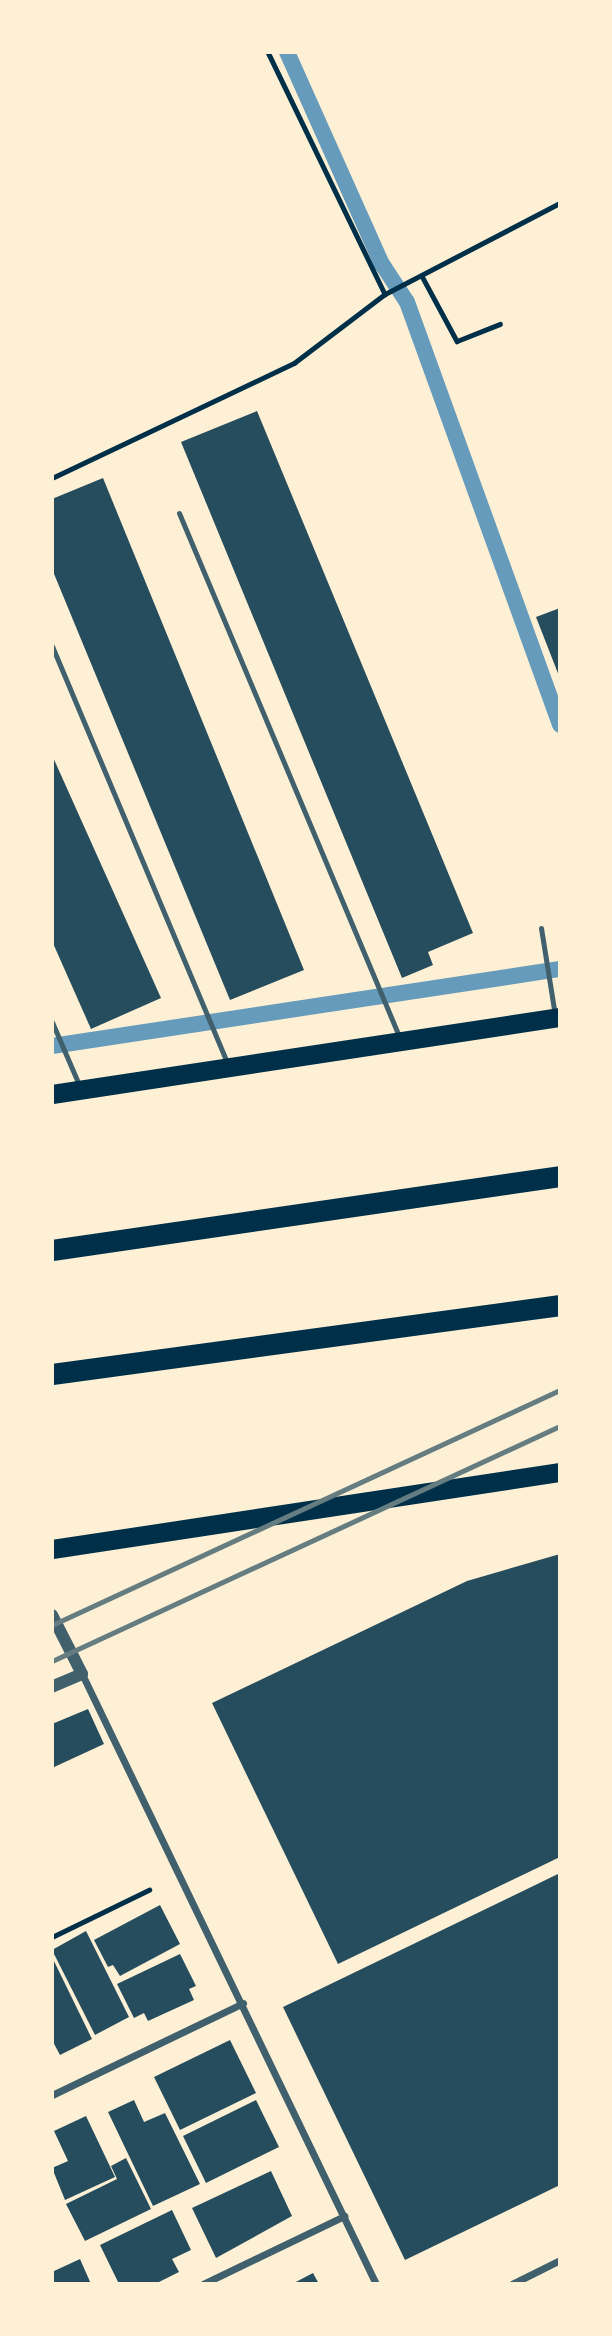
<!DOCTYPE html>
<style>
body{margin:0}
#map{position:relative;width:612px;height:2336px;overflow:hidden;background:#fdf0d5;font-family:Jost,sans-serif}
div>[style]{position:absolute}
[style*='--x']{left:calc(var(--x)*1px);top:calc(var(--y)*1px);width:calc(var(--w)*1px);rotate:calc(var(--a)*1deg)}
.stream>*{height:16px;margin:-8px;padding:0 8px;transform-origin:8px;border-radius:8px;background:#669bbc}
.building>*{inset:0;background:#264d5e}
.path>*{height:4.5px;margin:-2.25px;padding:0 2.25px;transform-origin:2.25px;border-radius:2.25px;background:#003049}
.service>*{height:5px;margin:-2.5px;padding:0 2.5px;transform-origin:2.5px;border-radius:2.5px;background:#3f606c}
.minor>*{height:7px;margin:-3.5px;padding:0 3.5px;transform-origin:3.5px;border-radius:3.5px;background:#3f606c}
.tertiary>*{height:12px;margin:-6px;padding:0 6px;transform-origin:6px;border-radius:6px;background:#3f606c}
.trunk>*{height:19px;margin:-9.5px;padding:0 9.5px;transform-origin:9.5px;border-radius:9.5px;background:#003049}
.motorway>*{height:21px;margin:-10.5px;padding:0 10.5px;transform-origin:10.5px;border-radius:10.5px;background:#003049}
.rail>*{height:5px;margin:-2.5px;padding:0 2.5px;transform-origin:2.5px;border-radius:2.5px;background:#657d81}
span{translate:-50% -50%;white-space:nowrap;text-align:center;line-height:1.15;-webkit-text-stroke:7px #fdf0d5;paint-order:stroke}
.frame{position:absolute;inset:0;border:54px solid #fdf0d5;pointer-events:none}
</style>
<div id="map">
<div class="stream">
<div style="--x:287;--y:52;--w:232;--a:65.9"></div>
<div style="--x:382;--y:264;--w:45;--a:56.7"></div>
<div style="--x:407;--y:302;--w:450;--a:70.1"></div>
<div style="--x:52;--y:1046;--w:514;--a:-8.62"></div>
</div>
<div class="building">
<div style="clip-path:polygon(257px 411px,473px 933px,428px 952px,433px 965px,402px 978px,181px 442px)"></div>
<div style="clip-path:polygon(103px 478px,304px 970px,230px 1000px,52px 569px,52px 499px)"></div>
<div style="clip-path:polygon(560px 608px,560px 676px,559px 676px,536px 617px)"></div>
<div style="clip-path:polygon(52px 755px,161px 998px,91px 1029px,52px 941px)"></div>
<div style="clip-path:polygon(560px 1554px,560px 1857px,338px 1964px,212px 1703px,467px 1581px)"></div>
<div style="clip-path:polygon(88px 1709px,104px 1744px,52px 1768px,52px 1724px)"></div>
<div style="clip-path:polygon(560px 1873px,560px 2185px,405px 2260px,283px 2007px)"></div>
<div style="clip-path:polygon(160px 1905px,180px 1944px,120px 1976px,113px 1965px,108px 1967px,94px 1940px)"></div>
<div style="clip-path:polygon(86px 1931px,129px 2017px,95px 2035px,52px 1950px)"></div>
<div style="clip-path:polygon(180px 1954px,196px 1986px,189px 1989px,194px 2000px,148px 2021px,144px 2013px,134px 2018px,117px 1984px)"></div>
<div style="clip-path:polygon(52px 1957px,92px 2039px,60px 2055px,52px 2040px)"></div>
<div style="clip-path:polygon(230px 2040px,256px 2093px,180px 2130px,154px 2077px)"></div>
<div style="clip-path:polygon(134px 2100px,144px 2122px,165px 2113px,200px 2184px,153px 2206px,108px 2112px)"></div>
<div style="clip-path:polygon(256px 2100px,279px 2147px,206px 2183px,183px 2136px)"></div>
<div style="clip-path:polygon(86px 2116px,115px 2177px,65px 2200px,52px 2168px,68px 2161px,54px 2131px)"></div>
<div style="clip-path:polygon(126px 2158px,151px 2209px,85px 2241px,66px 2204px,117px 2179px,111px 2166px)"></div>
<div style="clip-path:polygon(271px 2171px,292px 2216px,216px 2258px,192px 2208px)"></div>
<div style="clip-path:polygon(172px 2210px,191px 2250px,172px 2259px,179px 2272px,155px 2284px,119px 2284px,100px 2245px)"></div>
<div style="clip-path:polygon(80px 2259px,91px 2284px,52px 2284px,52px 2272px)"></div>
<div style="clip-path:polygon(313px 2273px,319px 2284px,292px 2284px)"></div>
</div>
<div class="path">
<div style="--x:268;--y:52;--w:269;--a:64.2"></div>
<div style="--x:422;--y:276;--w:74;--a:61.7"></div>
<div style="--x:457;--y:341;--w:46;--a:-21.6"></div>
<div style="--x:52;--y:478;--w:268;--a:-25.4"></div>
<div style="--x:294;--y:363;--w:114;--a:-37.2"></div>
<div style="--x:385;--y:294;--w:197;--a:-27.5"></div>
<div style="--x:52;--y:1937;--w:108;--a:-25.9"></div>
</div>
<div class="service">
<div style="--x:179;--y:513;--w:567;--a:67.19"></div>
<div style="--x:52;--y:646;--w:452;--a:67.2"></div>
<div style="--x:541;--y:928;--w:88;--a:80.9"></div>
<div style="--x:52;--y:1022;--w:71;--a:66.7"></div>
</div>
<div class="minor">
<div style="--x:82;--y:1674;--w:677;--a:64.27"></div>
<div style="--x:52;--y:2095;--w:212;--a:-25.7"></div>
<div style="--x:203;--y:2284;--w:157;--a:-25.7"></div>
<div style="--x:512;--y:2284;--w:54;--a:-26.6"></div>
</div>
<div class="tertiary">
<div style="--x:52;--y:1615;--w:66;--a:63"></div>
<div style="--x:82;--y:1674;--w:33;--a:157"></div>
</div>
<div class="trunk">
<div style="--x:52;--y:1094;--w:514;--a:-8.62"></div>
<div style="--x:52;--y:1549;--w:514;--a:-8.62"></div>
</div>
<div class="motorway">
<div style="--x:52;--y:1250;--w:513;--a:-8.29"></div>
<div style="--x:52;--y:1374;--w:513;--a:-7.73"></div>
</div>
<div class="rail">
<div style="--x:52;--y:1625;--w:560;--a:-24.83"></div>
<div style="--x:52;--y:1661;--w:560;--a:-24.83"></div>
</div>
<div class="frame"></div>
</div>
